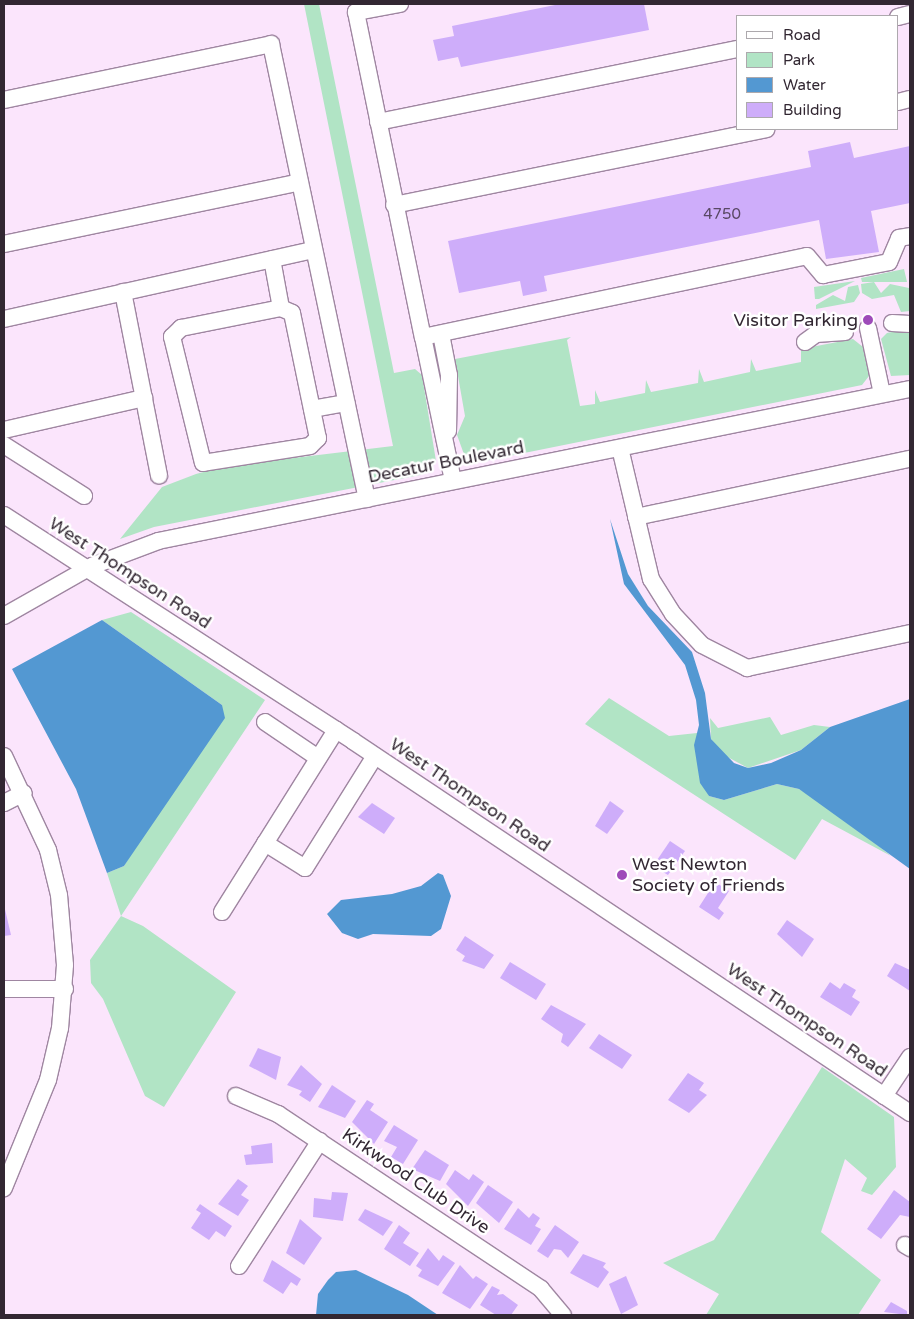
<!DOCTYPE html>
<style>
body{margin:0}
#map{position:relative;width:914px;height:1319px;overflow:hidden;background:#fbe5fc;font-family:"Varela Round",sans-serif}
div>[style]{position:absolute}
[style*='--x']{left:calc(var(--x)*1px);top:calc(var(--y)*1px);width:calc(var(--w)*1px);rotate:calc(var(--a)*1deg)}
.green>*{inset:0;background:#b1e4c5}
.water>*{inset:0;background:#5398d2}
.building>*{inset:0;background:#ceadfa}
.roads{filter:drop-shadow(1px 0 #9f86a1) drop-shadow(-1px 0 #9f86a1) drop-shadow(0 1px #9f86a1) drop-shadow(0 -1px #9f86a1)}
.minor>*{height:16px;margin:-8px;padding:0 8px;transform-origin:8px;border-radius:8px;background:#fff}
.dots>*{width:14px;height:14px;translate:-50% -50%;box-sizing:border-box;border:2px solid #fff;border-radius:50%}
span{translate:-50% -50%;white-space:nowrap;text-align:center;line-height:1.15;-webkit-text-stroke:5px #fff;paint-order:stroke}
.number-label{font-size:15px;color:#594864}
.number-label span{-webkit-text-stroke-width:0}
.poi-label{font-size:18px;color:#322732}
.right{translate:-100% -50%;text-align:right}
.left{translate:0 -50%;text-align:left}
.street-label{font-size:18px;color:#322732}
.frame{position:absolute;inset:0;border:5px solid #322732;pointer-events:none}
.legend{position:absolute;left:736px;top:15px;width:162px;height:115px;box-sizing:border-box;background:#fff;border:1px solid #ada9ad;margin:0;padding:6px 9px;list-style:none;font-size:15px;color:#322732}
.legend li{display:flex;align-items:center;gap:10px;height:25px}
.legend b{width:25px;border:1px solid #ada9ad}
</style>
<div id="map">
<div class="green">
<div style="clip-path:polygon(304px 4px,319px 4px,394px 373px,415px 369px,422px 375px,436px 461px,420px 475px,154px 527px,120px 539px,162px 487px,196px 474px,226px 466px,393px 446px)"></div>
<div style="clip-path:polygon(904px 269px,907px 282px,862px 282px,861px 278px)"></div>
<div style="clip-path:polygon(855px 281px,819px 299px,815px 299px,814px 287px)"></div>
<div style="clip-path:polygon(874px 282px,881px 293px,890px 284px,909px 288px,910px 311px,901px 312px,894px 295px,872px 299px,862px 293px,861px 284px)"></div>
<div style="clip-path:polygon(858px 285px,860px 293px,854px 302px,816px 309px,816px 305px,833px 295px,845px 301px,848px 287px)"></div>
<div style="clip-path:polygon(910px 328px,910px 375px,891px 376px,881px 339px,887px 333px)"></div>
<div style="clip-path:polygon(571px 337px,567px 340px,580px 406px,595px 404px,595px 390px,600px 402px,645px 393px,646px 380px,651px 392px,698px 383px,699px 369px,704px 382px,750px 372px,751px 359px,756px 371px,801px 362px,801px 349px,853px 339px,863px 347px,869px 376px,862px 385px,485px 461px,465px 457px,457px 435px,465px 416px,455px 359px)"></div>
<div style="clip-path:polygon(131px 612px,265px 700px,121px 916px,143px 926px,236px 992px,164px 1107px,145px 1096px,103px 999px,91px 983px,90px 960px,121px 916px,107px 873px,124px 866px,222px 705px,102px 620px)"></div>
<div style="clip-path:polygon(609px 698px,669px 736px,697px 733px,696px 756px,709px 796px,724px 800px,777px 784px,799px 789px,833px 809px,891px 856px,822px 819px,795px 860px,585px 724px)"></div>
<div style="clip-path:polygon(770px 717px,781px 735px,814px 725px,830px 727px,801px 750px,748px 768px,722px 754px,711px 739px,710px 718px,718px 728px)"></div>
<div style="clip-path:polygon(822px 1067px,894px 1117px,896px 1167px,872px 1195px,861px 1191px,867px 1178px,845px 1159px,821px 1232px,881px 1280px,858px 1315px,706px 1315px,719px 1294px,663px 1263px,714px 1240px)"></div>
</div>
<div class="water">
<div style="clip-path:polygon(610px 519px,628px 574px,648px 606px,692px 652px,705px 693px,711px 739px,734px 763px,748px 768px,771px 763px,801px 750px,830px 727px,910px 699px,910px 869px,799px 789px,777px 784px,724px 800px,709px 796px,700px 783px,694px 745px,699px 725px,696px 700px,685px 665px,624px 584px)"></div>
<div style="clip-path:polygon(102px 620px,222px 705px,225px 718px,124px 866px,107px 873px,76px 789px,12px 669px)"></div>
<div style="clip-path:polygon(438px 873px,443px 875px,451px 896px,441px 929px,431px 936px,373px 934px,358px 939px,342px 933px,327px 914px,341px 900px,392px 894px,421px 886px)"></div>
<div style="clip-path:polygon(356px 1270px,408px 1295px,438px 1315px,316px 1315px,318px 1294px,328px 1280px,336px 1272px)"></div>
</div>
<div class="building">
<div style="clip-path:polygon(560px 4px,644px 4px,649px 30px,461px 67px,458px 57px,438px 61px,433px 40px,454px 36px,452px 26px)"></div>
<div style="clip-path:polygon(850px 142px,854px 158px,910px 146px,910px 203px,871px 211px,879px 252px,826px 259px,819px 220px,544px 276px,547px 291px,523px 296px,520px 281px,459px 293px,448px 241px,811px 167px,808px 151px)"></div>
<div style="clip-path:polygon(610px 801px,624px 811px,607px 834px,595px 826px)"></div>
<div style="clip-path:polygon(372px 803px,395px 818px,384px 834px,358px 817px)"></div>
<div style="clip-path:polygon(670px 841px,685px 851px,668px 875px,653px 866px)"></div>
<div style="clip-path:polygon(715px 882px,729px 891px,718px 908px,724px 913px,719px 920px,699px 907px)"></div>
<div style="clip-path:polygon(4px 905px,11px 935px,4px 936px)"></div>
<div style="clip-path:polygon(787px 920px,814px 939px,802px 957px,777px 934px)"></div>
<div style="clip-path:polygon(465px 936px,494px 955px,484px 969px,462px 961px,465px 956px,456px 950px)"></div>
<div style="clip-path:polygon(510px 962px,546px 984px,536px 1000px,500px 978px)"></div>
<div style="clip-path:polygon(895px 963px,910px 970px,910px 991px,887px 976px)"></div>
<div style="clip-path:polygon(830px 982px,840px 989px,844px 983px,856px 990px,852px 997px,860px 1002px,851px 1016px,820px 997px)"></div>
<div style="clip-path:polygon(551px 1005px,586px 1024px,568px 1047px,561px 1042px,563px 1034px,541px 1019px)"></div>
<div style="clip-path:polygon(599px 1034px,632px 1055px,622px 1069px,589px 1048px)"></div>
<div style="clip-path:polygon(258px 1048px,281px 1057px,276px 1080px,249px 1066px)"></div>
<div style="clip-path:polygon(301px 1065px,322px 1084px,310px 1102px,299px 1095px,302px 1091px,287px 1085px)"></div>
<div style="clip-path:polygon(688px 1073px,704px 1083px,699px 1090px,707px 1095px,689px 1113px,668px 1100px)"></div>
<div style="clip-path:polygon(332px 1085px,356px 1101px,345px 1118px,318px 1107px)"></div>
<div style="clip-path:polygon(367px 1100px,374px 1104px,370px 1110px,388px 1122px,374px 1144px,352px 1122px)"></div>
<div style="clip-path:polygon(394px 1125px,418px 1140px,403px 1164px,391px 1157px,397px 1147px,384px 1141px)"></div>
<div style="clip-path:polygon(272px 1143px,273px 1163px,246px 1165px,244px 1155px,252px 1154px,251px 1146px)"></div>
<div style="clip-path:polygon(425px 1150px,449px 1165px,440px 1181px,412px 1169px)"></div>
<div style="clip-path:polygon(455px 1170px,469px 1180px,473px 1174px,484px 1182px,468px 1206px,446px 1184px)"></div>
<div style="clip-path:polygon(238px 1179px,248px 1186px,241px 1195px,249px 1200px,238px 1216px,218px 1204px)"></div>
<div style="clip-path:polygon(488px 1185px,513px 1202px,499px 1223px,476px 1203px)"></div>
<div style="clip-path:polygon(894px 1190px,910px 1202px,910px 1217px,900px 1215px,881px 1239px,867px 1229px)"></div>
<div style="clip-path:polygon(332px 1192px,348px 1193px,343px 1221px,313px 1217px,314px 1198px,331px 1200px)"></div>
<div style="clip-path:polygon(200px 1204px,232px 1226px,225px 1237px,216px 1231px,209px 1240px,191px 1228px,201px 1213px,196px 1210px)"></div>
<div style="clip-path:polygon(518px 1208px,529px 1218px,533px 1213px,540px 1218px,535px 1226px,541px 1229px,531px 1245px,504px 1229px)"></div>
<div style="clip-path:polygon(365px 1209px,393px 1222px,383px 1236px,358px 1220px)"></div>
<div style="clip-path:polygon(300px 1219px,322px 1238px,304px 1265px,286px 1253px)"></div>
<div style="clip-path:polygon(399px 1225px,410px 1233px,403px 1243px,419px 1253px,410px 1266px,384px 1249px)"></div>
<div style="clip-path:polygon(555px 1225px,579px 1242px,568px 1258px,561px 1250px,554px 1249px,548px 1258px,537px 1251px)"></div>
<div style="clip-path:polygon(428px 1248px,439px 1261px,443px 1255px,455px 1263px,438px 1286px,418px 1276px,422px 1270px,416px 1266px)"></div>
<div style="clip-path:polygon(583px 1254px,606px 1263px,603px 1267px,609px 1272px,598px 1288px,570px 1273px)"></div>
<div style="clip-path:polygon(272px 1260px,301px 1279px,297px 1286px,291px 1282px,283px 1294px,263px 1281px)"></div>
<div style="clip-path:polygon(460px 1265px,473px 1279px,476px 1276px,488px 1284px,470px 1309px,442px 1293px)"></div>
<div style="clip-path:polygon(626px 1276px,638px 1305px,621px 1314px,609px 1284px)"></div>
<div style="clip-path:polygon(492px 1286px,500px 1290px,497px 1295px,503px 1294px,518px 1305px,511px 1315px,496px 1315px,480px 1305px)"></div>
<div style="clip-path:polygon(891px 1302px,907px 1311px,907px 1315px,884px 1312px)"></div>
</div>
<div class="roads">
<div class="minor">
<div style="--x:400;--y:4;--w:45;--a:169.7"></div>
<div style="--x:356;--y:12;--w:332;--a:78.4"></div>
<div style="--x:423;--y:337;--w:392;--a:-11.9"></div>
<div style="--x:807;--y:256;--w:25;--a:50"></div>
<div style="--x:823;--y:275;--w:67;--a:-11.1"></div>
<div style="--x:889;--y:262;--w:26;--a:-67"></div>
<div style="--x:899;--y:238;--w:11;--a:-10"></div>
<div style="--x:898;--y:17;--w:12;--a:-14"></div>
<div style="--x:4;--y:100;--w:273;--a:-11.8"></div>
<div style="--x:271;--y:44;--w:465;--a:78.1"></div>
<div style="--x:898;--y:102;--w:12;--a:-14"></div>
<div style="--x:378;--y:122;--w:367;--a:-11.5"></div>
<div style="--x:394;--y:205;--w:380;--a:-11.5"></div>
<div style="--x:4;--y:244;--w:302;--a:-11.8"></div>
<div style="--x:272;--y:259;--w:50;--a:79.6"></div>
<div style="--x:123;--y:292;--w:187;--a:78.9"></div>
<div style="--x:281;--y:308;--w:12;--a:24"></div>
<div style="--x:292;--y:313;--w:128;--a:78.3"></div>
<div style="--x:318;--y:438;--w:11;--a:135"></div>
<div style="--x:310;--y:446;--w:108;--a:171"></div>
<div style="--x:203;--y:463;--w:130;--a:-103.8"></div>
<div style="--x:172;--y:337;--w:13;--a:-45"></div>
<div style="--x:181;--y:328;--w:102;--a:-11.3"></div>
<div style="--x:4;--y:319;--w:317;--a:-12.6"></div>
<div style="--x:892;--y:323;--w:18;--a:3"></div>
<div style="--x:868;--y:328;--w:67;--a:78"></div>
<div style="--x:441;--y:334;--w:42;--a:79"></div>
<div style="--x:449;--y:375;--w:56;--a:91"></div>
<div style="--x:423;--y:337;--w:147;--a:78.2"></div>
<div style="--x:805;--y:342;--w:14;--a:-36"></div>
<div style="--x:816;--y:334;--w:29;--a:-4"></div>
<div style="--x:312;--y:409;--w:35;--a:-10"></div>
<div style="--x:4;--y:430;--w:144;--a:-12.9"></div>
<div style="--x:4;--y:445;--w:95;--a:32.5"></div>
<div style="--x:620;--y:448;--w:135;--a:76.7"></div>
<div style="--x:651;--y:579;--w:41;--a:57.8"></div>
<div style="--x:673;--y:614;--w:42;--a:46.9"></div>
<div style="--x:702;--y:645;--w:51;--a:27.1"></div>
<div style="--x:747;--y:668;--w:167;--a:-12.1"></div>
<div style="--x:4;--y:515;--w:416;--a:32.9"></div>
<div style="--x:353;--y:741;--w:670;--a:33.74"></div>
<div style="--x:636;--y:517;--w:280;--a:-12"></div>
<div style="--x:4;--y:616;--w:101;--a:-29.6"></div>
<div style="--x:92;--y:566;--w:71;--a:-20.7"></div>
<div style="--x:158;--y:541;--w:767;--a:-11.43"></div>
<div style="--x:265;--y:722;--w:64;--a:34.2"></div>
<div style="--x:4;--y:756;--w:104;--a:64.9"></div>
<div style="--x:48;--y:850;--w:46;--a:76.3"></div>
<div style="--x:59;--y:895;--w:70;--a:85.1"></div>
<div style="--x:65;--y:965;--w:63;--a:94.5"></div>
<div style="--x:60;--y:1028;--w:53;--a:103"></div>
<div style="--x:48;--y:1080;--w:117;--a:112.2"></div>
<div style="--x:4;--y:803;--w:22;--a:-27"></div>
<div style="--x:265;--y:843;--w:47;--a:32"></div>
<div style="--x:305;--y:868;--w:132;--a:-58"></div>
<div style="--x:222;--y:912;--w:215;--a:-57.9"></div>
<div style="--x:4;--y:989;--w:61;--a:0"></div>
<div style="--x:236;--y:1096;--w:46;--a:23.2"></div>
<div style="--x:278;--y:1114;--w:316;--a:33.6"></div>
<div style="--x:541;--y:1289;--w:34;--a:50"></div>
<div style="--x:884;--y:1096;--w:47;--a:-56.3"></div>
<div style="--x:905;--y:1245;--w:6;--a:31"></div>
<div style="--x:239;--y:1266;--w:149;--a:-57.1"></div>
</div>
</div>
<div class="dots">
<div style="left:868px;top:320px;background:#9e4bb9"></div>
<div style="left:622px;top:875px;background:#9e4bb9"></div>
</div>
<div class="number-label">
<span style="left:722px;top:215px">4750</span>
</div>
<div class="poi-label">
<span class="right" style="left:858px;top:320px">Visitor Parking</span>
<span class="left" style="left:632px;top:875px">West Newton<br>Society of Friends</span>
</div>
<div class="street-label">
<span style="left:446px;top:462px;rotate:-11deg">Decatur Boulevard</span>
<span style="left:130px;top:573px;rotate:33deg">West Thompson Road</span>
<span style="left:470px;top:795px;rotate:34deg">West Thompson Road</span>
<span style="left:807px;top:1020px;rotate:34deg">West Thompson Road</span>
<span style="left:416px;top:1181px;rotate:34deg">Kirkwood Club Drive</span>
</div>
<div class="frame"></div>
<ul class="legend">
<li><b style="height:6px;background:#fff"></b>Road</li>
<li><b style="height:14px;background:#b1e4c5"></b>Park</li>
<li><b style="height:14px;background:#5398d2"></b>Water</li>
<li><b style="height:14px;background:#ceadfa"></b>Building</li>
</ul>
</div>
